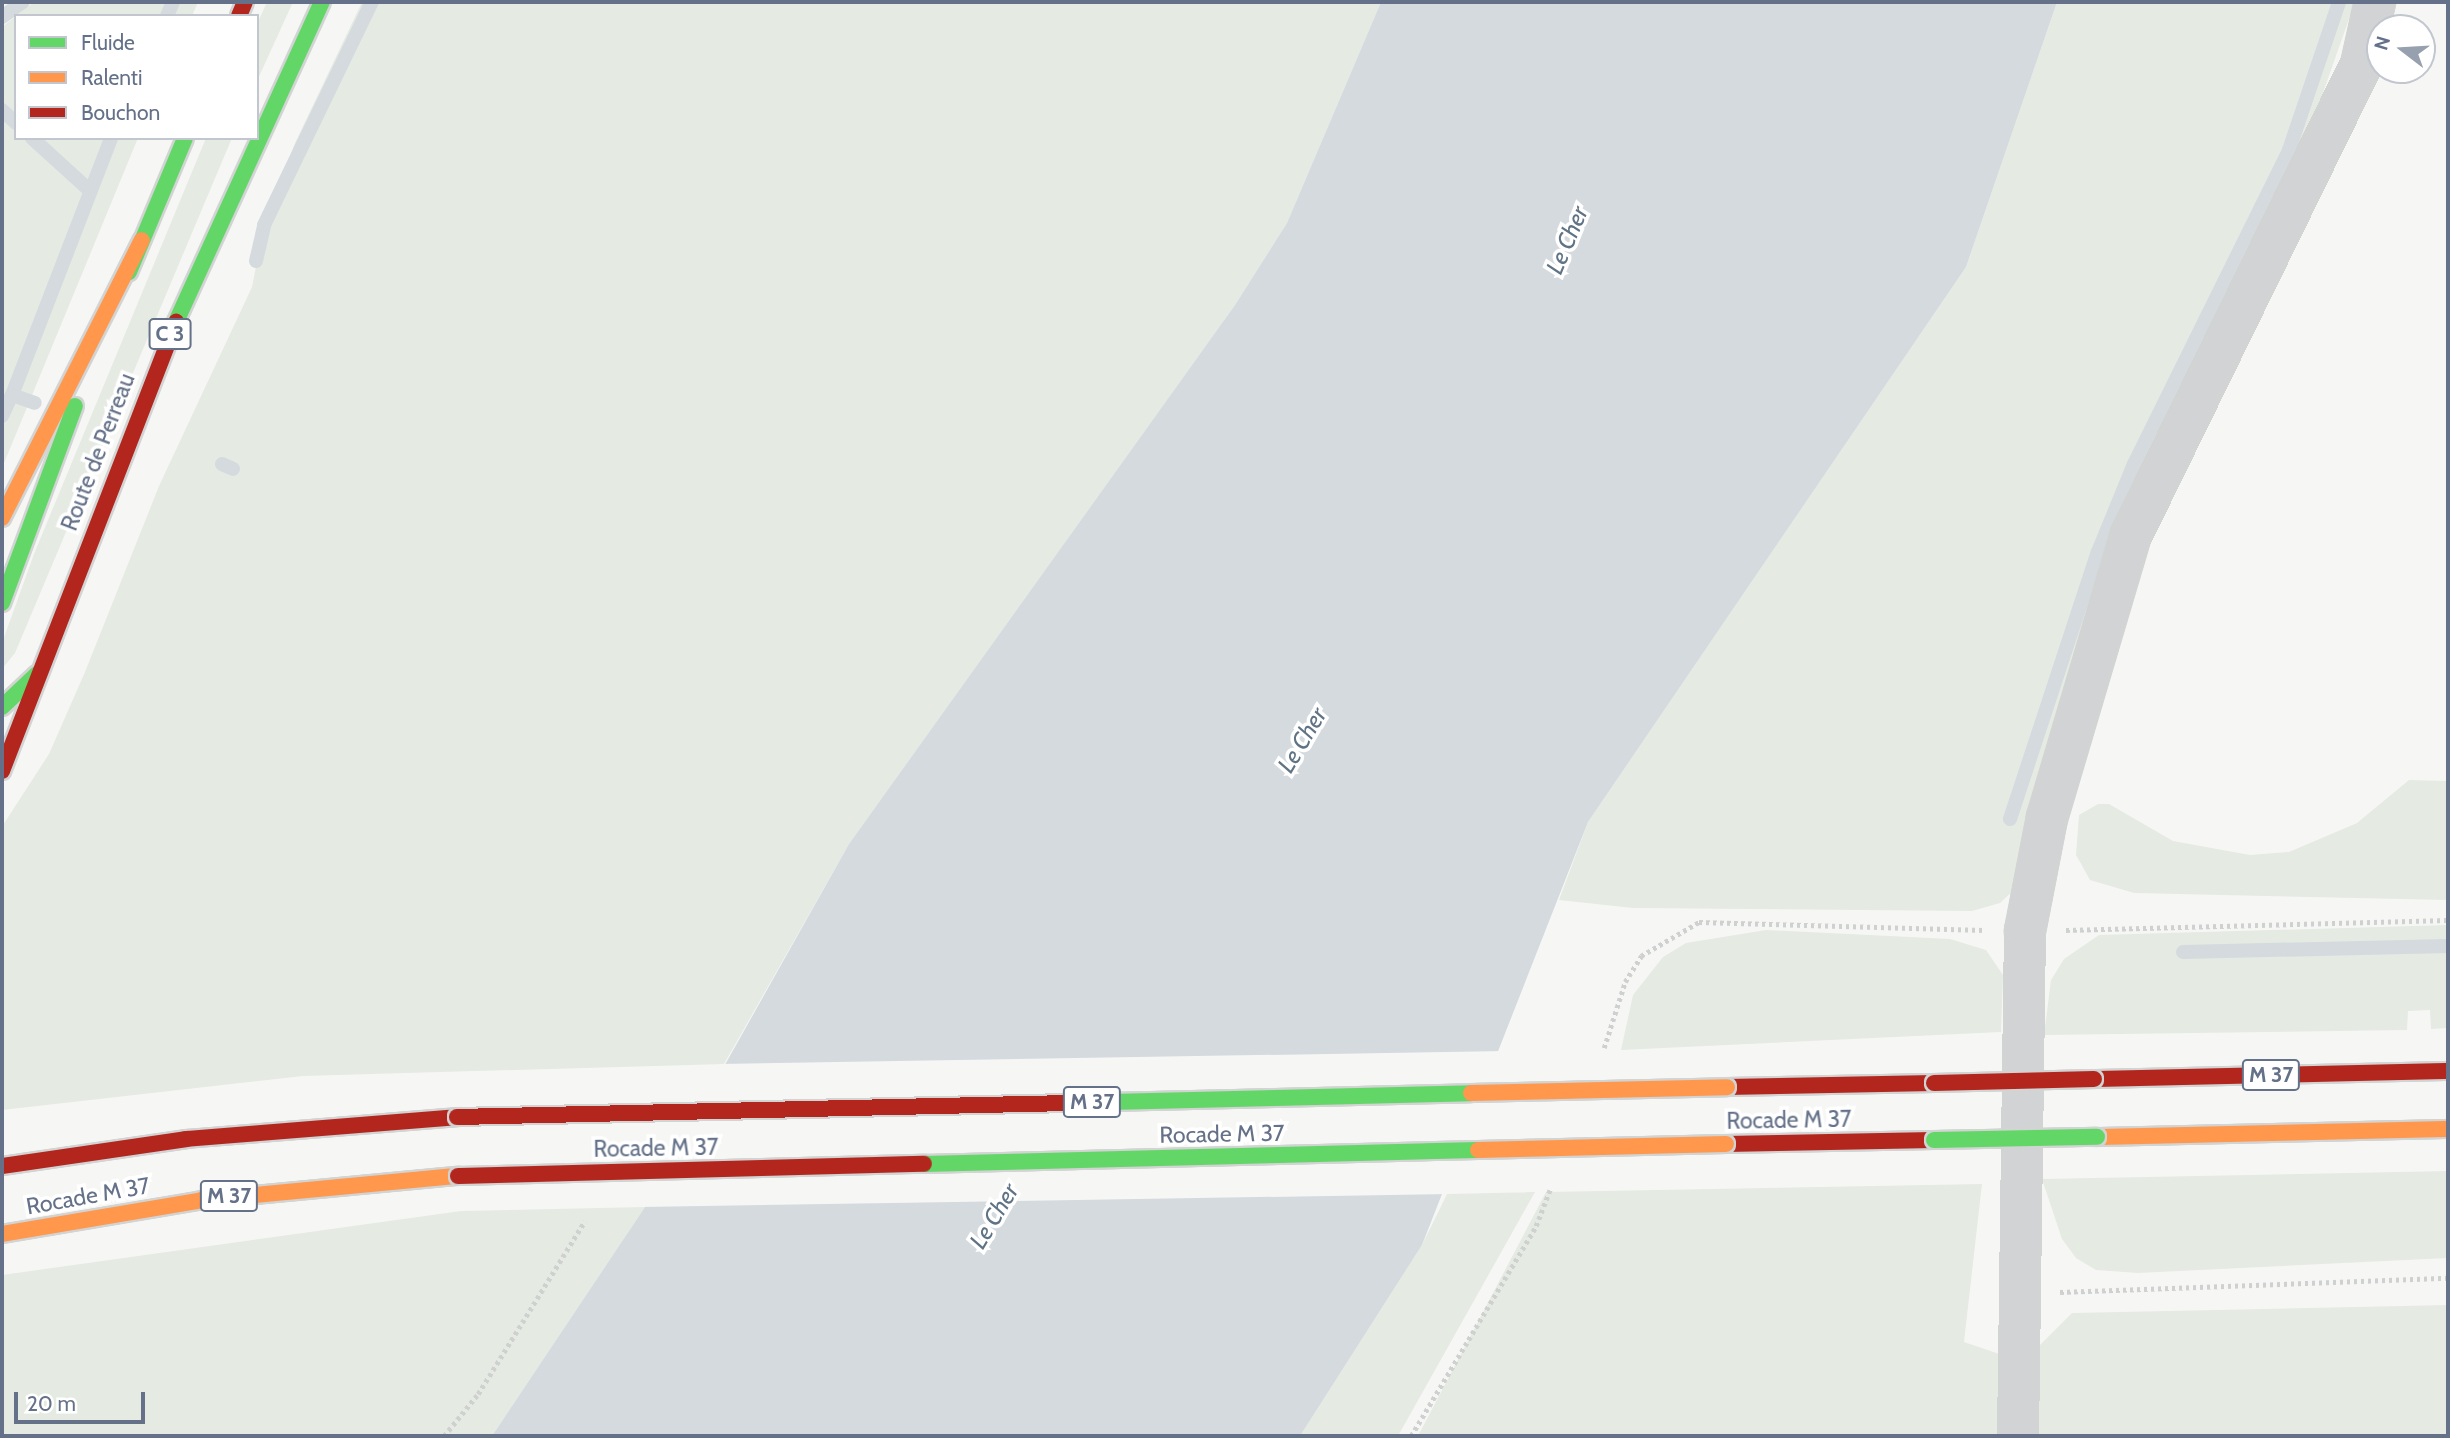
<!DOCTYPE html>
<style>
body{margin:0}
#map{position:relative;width:2450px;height:1438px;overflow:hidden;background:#f6f7f5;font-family:Cabin,sans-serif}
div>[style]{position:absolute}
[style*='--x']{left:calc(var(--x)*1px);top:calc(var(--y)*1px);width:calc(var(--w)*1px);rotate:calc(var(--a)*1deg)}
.green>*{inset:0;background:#e5eae3}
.water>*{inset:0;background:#d4dade}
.pier>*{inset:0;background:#f6f7f5}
.stream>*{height:14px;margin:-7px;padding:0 7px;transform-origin:7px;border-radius:7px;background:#d4dade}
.path>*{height:4.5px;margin-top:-2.25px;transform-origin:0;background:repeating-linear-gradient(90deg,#cfd0d0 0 3.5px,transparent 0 7px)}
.roads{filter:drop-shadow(2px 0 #d2d4d4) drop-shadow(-2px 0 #d2d4d4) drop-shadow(0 2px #d2d4d4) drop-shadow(0 -2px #d2d4d4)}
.street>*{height:38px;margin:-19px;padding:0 19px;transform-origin:19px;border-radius:19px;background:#d2d3d4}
.fast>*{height:16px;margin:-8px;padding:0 8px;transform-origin:8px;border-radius:8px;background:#63d668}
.slow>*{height:16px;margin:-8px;padding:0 8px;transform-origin:8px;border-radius:8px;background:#ff974d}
.jam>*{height:16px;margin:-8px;padding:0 8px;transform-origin:8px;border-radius:8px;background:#b3261e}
.bridges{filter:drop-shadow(2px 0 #d2d4d4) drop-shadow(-2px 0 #d2d4d4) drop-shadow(0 2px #d2d4d4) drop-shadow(0 -2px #d2d4d4)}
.fast-bridge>*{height:16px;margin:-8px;padding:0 8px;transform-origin:8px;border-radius:8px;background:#63d668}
.slow-bridge>*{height:16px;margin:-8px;padding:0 8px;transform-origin:8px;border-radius:8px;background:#ff974d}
.jam-bridge>*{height:16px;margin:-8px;padding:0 8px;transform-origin:8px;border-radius:8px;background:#b3261e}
span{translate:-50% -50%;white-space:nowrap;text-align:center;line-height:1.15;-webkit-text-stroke:7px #fff;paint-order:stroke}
.shield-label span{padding:2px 5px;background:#fff;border:2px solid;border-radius:5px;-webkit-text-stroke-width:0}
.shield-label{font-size:21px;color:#647188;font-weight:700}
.street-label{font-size:23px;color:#647188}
.water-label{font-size:24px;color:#5f7384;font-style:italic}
.frame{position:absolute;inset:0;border:4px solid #647188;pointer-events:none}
.legend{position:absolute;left:14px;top:14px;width:245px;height:126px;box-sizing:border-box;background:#fff;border:2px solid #c1c6cf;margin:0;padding:9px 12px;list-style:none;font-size:21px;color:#647188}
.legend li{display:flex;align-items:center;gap:14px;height:35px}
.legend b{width:35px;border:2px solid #c1c6cf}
.north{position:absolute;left:2366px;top:14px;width:70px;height:70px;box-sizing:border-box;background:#fff;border:2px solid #c1c6cf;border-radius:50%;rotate:287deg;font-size:19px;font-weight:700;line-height:28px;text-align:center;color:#647188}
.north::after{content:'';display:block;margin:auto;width:24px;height:32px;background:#97a0ae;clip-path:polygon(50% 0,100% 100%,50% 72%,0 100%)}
.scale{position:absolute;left:14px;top:1392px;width:131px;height:32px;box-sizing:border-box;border:4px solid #647188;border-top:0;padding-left:9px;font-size:21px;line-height:24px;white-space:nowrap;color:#647188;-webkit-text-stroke:5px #fff;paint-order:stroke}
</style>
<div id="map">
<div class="green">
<div style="clip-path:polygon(34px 2px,198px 2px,192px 16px,16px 16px)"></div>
<div style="clip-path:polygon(267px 2px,293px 2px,257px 81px,257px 24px)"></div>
<div style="clip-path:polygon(362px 2px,1381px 2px,1287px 223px,1235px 305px,849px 844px,724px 1064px,303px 1076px,2px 1110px,3px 825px,49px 754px,85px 672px,159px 486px,252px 287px,264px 225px,295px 143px)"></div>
<div style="clip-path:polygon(2057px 2px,2355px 2px,2301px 155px,2113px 546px,2043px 759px,2014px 890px,2000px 903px,1972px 911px,1633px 908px,1559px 900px,1588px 822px,1966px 267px)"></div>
<div style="clip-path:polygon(16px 16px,16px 138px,138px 138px,2px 468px,2px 27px)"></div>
<div style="clip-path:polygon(206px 138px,232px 138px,15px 653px,2px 669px,2px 643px,34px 554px)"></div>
<div style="clip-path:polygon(2409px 780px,2448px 781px,2448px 900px,2134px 893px,2090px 880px,2076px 855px,2079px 815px,2098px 804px,2109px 804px,2173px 841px,2250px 855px,2289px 852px,2357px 823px)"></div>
<div style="clip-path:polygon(2448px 925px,2448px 1028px,2431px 1029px,2430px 1010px,2408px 1011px,2407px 1030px,2044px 1035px,2051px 980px,2064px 959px,2099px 935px)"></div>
<div style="clip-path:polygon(1766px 930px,1950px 939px,1986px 950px,2003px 975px,2001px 1032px,1621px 1050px,1633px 995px,1663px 957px,1686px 943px)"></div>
<div style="clip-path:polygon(2448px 1171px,2448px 1258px,2138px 1273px,2096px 1270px,2076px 1258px,2062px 1239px,2042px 1179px)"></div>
<div style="clip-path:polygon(1982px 1184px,1964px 1342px,2023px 1362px,2072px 1313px,2448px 1305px,2448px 1436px,1418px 1436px,1546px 1192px)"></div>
<div style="clip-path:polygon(1535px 1192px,1398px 1436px,1300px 1436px,1422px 1245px,1447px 1194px)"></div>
<div style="clip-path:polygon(645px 1207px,492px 1436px,2px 1436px,2px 1275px,461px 1211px)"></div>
</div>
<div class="water">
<div style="clip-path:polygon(1381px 2px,2057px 2px,1966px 267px,1588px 822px,1422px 1245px,1300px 1436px,492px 1436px,645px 1207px,849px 844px,1235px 305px,1287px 223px)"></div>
</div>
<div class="pier">
<div style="clip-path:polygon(1505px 1051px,1450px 1194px,641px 1207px,720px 1064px)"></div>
</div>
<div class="stream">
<div style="--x:167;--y:16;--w:15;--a:-67"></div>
<div style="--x:2;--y:17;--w:26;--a:-36"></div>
<div style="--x:2;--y:110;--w:19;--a:43"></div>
<div style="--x:32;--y:138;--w:76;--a:42.3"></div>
<div style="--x:256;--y:261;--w:37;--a:-77"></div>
<div style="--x:264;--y:225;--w:248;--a:-64.2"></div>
<div style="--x:12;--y:395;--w:275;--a:-68.9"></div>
<div style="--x:2;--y:416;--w:23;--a:-65"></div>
<div style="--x:12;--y:395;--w:24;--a:19"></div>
<div style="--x:222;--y:464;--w:12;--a:24"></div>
<div style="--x:2010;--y:819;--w:281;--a:-71.8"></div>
<div style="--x:2098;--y:552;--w:95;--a:-67.8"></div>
<div style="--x:2134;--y:464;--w:350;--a:-63.7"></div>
<div style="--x:2289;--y:150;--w:156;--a:-71.3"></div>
<div style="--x:2183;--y:952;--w:265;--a:-1.3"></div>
</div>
<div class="path">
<div style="--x:2066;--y:930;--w:382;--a:-1.5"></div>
<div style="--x:1604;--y:1048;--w:69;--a:-72.3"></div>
<div style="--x:1625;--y:982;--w:31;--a:-58"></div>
<div style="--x:1641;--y:956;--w:67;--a:-30.4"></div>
<div style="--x:1699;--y:922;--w:285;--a:1.6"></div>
<div style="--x:2060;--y:1292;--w:388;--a:-2.1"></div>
<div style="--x:444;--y:1436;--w:54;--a:-51"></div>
<div style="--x:478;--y:1394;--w:203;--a:-58.3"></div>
<div style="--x:1411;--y:1436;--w:244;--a:-59.2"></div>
<div style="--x:1536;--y:1226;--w:39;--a:-69"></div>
</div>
<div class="roads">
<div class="street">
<div style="--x:2018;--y:1436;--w:505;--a:-89.21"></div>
<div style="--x:2025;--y:931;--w:115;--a:-79"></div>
<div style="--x:2047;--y:818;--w:293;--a:-73.5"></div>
<div style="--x:2130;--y:537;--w:525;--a:-63.92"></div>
<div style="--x:2361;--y:65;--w:65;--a:-77.5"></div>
</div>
<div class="fast">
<div style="--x:129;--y:272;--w:145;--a:-67.3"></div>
<div style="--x:176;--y:322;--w:352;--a:-65.5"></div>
<div style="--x:2;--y:603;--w:210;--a:-69.7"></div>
<div style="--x:2;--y:707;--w:48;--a:-43.3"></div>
</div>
<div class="slow">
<div style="--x:2;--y:518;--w:311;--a:-63.3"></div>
<div style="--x:2097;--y:1137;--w:351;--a:-1.3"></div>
<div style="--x:2;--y:1234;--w:203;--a:-9.6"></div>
<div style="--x:202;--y:1200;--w:257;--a:-5.4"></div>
</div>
<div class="jam">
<div style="--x:239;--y:16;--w:15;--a:-67"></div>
<div style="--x:2;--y:771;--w:482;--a:-68.8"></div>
<div style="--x:2094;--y:1079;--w:354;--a:-1.3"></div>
<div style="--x:1727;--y:1087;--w:207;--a:-1.1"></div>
<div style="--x:1726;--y:1144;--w:208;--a:-1.1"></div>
<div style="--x:2;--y:1166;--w:186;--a:-8.3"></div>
<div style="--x:186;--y:1139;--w:272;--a:-4.6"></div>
</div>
</div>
<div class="bridges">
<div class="fast-bridge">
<div style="--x:1069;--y:1103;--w:402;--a:-1.4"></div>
<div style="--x:1934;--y:1140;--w:163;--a:-1.1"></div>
<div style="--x:924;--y:1164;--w:554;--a:-1.45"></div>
</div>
<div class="slow-bridge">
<div style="--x:1471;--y:1093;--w:256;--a:-1.3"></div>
<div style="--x:1478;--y:1150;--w:248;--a:-1.4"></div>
</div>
<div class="jam-bridge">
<div style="--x:1934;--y:1083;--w:160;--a:-1.4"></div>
<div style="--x:457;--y:1117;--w:612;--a:-1.31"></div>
<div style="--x:458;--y:1176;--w:466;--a:-1.5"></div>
</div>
</div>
<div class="shield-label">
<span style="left:170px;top:334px">C 3</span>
<span style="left:2271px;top:1075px">M 37</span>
<span style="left:1092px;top:1102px">M 37</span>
<span style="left:229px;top:1196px">M 37</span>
</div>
<div class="street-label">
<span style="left:98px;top:452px;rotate:-69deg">Route de Perreau</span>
<span style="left:1789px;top:1120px;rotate:-1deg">Rocade M 37</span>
<span style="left:1222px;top:1134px;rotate:-1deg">Rocade M 37</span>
<span style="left:656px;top:1148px;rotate:-1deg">Rocade M 37</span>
<span style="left:88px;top:1196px;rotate:-10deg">Rocade M 37</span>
</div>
<div class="water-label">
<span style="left:1567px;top:240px;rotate:-67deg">Le Cher</span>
<span style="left:1302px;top:740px;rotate:-59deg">Le Cher</span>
<span style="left:994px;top:1216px;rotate:-59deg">Le Cher</span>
</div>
<div class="frame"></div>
<ul class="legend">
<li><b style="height:9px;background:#63d668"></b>Fluide</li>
<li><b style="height:9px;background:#ff974d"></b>Ralenti</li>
<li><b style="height:9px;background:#b3261e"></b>Bouchon</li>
</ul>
<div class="north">N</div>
<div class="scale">20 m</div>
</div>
